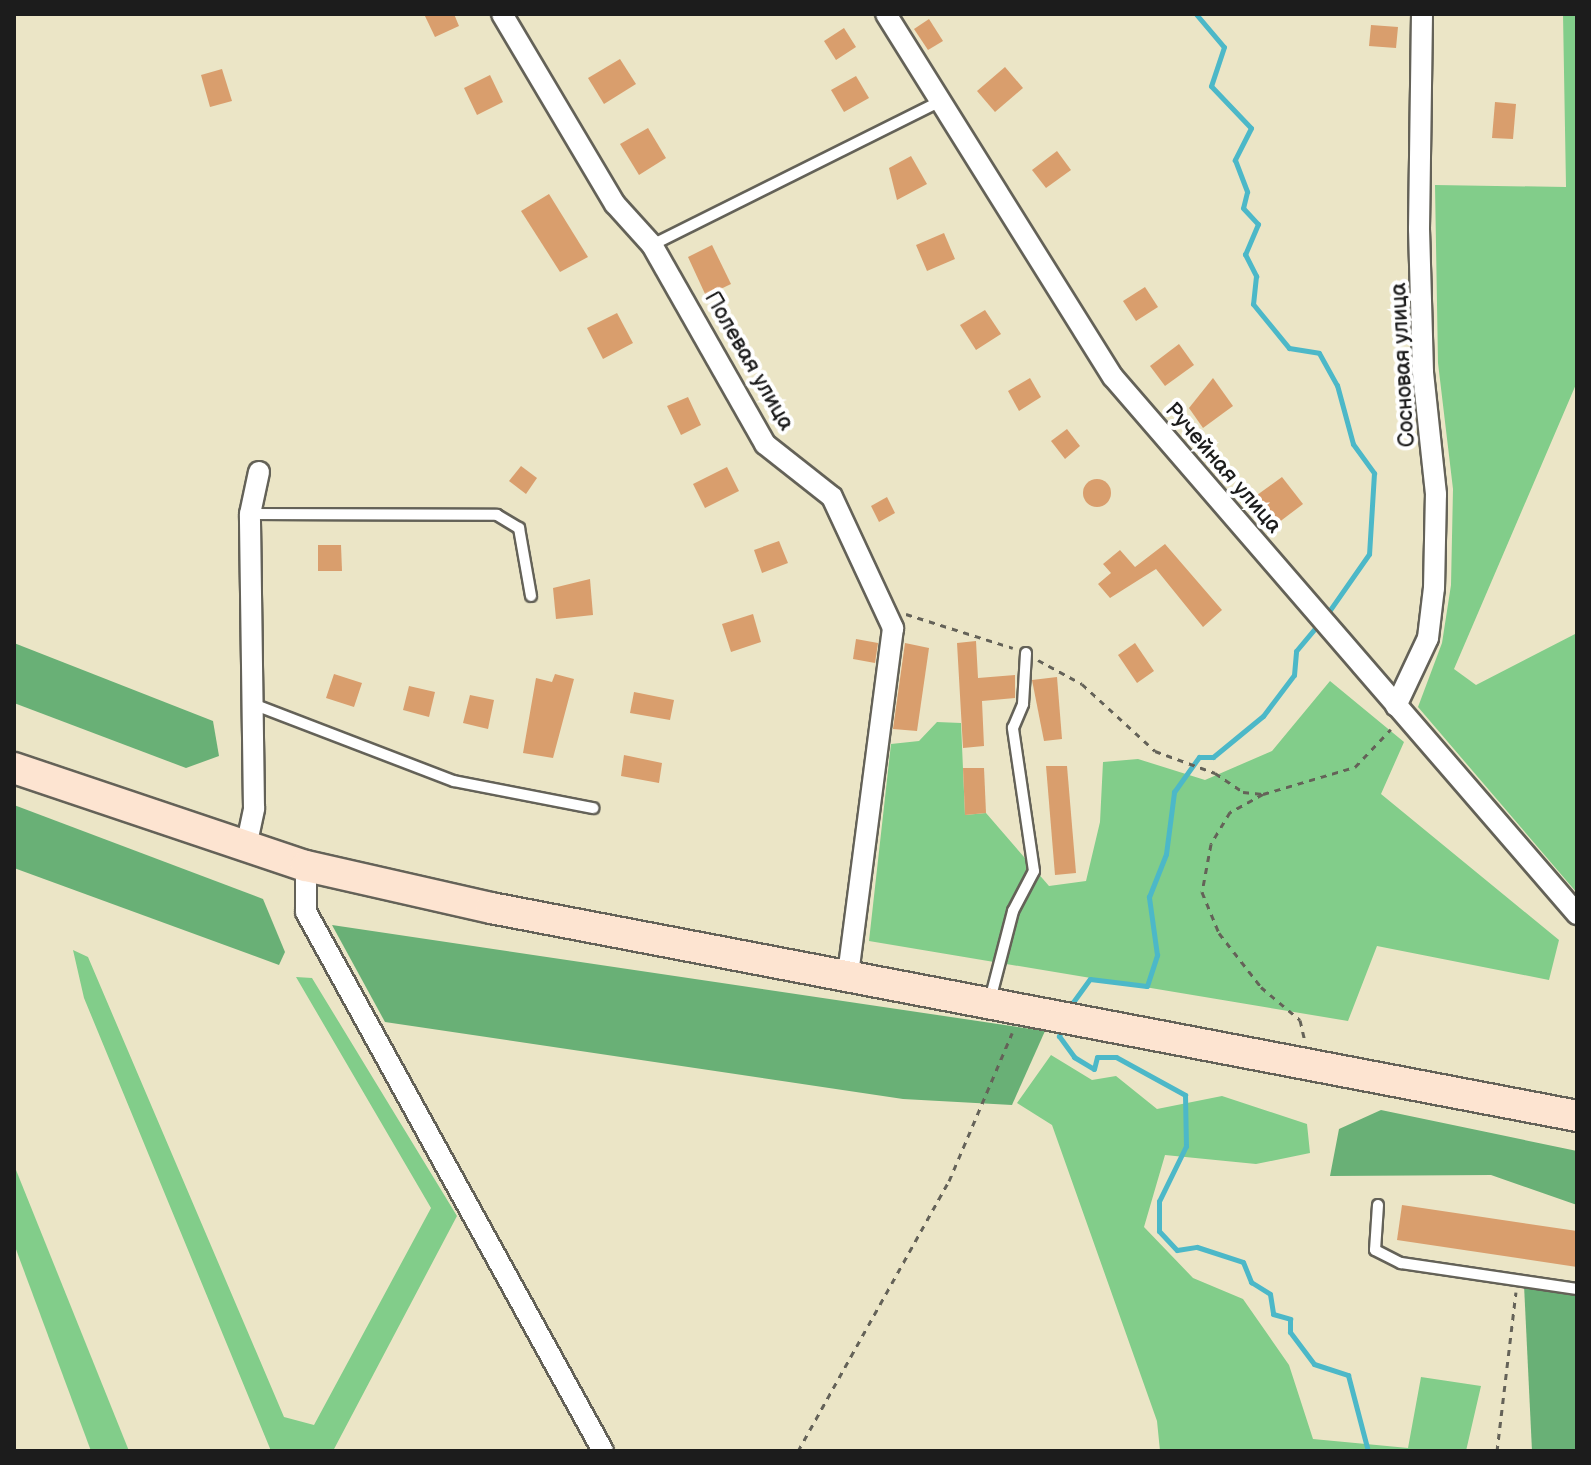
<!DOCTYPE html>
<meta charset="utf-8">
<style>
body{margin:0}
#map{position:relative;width:1591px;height:1465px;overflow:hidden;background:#ebe5c6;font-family:"Balsamiq Sans",sans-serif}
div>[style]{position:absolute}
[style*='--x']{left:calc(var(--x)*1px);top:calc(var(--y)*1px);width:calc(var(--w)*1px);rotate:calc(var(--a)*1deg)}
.green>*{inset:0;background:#82cd8a}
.forest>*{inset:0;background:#69b076}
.stream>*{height:5px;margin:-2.5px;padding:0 2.5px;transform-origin:2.5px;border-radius:2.5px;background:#4cb8c8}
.building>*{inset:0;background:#d99e6d}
.round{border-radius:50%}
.path>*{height:3px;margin-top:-1.5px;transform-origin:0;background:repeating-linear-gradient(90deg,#646258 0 6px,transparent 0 12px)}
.roads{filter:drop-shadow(2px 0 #646258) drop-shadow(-2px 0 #646258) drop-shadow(0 2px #646258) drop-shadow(0 -2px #646258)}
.lane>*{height:10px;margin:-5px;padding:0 5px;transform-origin:5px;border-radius:5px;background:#fff}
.street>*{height:20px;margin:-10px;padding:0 10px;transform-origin:10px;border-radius:10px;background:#fff}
.secondary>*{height:30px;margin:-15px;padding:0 15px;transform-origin:15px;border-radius:15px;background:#fde4d1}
span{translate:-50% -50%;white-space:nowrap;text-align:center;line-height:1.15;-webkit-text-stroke:8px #fff;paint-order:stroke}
.street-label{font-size:22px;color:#1c1c1c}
.frame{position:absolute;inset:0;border:16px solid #1c1c1c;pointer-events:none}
</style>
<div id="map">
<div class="green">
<div style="clip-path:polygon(1563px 14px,1577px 14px,1577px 382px,1454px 669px,1476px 685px,1577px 633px,1577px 893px,1418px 707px,1442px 643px,1451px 585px,1453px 489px,1438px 363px,1435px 185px,1566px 187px)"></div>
<div style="clip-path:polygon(1330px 681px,1404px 742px,1381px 794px,1559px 940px,1549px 980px,1377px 946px,1348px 1021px,869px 941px,891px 744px,919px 741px,937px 722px,961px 723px,965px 815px,986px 813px,1049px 886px,1086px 881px,1100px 822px,1103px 762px,1138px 759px,1205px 780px,1272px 751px)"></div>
<div style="clip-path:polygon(73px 950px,88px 957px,284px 1417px,314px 1425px,431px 1208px,296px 977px,312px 978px,457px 1216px,333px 1451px,271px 1451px,84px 998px)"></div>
<div style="clip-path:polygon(1051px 1055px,1092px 1080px,1116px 1076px,1157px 1109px,1222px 1096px,1307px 1124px,1310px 1153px,1256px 1164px,1165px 1155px,1144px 1227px,1193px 1278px,1243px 1299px,1289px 1365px,1313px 1439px,1408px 1448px,1421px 1377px,1481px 1386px,1466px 1451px,1160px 1451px,1157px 1421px,1052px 1125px,1017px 1103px)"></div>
<div style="clip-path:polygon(14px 1165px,129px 1451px,91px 1451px,14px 1244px)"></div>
</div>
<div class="forest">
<div style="clip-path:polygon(14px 643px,213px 721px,219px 756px,186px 768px,14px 703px)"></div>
<div style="clip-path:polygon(14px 805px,263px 899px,285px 952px,279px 965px,14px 868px)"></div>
<div style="clip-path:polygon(332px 925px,1045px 1031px,1012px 1105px,903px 1099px,385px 1022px)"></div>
<div style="clip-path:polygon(1381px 1110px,1577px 1151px,1577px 1205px,1491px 1175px,1330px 1176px,1339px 1129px)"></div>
<div style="clip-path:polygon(1524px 1285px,1577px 1293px,1577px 1451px,1532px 1451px)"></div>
</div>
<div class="stream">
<div style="--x:1196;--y:14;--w:43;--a:49.7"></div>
<div style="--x:1224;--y:47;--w:41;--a:108.4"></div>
<div style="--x:1211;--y:86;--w:58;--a:46.4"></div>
<div style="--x:1251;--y:128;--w:36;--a:117"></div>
<div style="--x:1235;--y:160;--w:34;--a:69"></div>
<div style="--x:1247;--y:192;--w:16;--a:104"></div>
<div style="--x:1243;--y:208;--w:22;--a:47"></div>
<div style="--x:1258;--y:224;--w:33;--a:113"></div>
<div style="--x:1245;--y:254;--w:25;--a:63"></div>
<div style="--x:1256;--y:276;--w:28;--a:96"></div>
<div style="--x:1253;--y:304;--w:57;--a:50.7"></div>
<div style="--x:1289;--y:348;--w:30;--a:9"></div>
<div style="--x:1319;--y:353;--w:37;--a:61"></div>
<div style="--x:1337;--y:385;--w:61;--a:74.8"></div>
<div style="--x:1353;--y:444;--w:36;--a:54"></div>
<div style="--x:1374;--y:473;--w:81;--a:93.5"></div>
<div style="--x:1369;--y:554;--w:77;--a:124.9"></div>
<div style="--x:1068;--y:1009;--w:37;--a:-54"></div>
<div style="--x:1090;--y:979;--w:57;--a:7"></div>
<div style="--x:1147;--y:986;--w:33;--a:-72"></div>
<div style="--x:1157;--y:955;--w:59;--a:-97.9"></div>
<div style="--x:1149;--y:897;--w:46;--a:-68.4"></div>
<div style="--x:1166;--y:854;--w:63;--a:-82.6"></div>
<div style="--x:1174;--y:792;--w:43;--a:-54.5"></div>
<div style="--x:1199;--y:757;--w:14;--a:0"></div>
<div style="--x:1213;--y:757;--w:65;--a:-39.4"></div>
<div style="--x:1263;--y:716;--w:51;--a:-52.9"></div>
<div style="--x:1294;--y:675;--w:24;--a:-85"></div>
<div style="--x:1296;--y:651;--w:34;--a:-50"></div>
<div style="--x:1063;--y:1026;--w:11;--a:112"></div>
<div style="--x:1059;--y:1036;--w:26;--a:54"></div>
<div style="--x:1074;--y:1057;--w:23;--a:31"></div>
<div style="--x:1094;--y:1069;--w:12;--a:-76"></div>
<div style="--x:1097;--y:1057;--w:19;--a:0"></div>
<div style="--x:1116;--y:1057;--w:79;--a:28.8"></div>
<div style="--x:1185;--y:1095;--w:51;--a:88.9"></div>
<div style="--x:1186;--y:1146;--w:61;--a:116.1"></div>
<div style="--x:1159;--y:1201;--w:30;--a:90"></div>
<div style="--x:1159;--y:1231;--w:26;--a:47"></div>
<div style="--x:1177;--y:1250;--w:20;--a:-9"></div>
<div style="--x:1197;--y:1247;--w:48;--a:18.1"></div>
<div style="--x:1243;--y:1262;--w:22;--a:68"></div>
<div style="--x:1251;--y:1282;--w:22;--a:32"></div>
<div style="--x:1270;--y:1294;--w:20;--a:81"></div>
<div style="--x:1273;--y:1314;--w:18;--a:16"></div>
<div style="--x:1290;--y:1319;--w:13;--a:90"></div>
<div style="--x:1290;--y:1332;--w:40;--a:53"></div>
<div style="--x:1314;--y:1364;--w:36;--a:18"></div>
<div style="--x:1348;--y:1375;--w:79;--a:75.3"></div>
</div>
<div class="building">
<div style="clip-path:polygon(424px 14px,454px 14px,459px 26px,435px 37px)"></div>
<div style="clip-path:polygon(929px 19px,943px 41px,928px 50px,914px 29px)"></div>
<div style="clip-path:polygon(1371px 25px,1398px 27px,1396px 48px,1369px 46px)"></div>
<div style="clip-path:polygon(844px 28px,856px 47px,836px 60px,824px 41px)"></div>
<div style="clip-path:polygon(620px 59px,636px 84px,604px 104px,588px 78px)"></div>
<div style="clip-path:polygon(1005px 67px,1023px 88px,995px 112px,977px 91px)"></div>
<div style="clip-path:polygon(222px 69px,232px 101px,210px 107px,201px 75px)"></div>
<div style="clip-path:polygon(490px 75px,503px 102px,477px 115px,464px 88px)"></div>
<div style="clip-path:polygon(856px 76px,869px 98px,844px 112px,831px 90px)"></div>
<div style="clip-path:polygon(1495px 102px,1516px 104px,1513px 139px,1492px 138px)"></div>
<div style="clip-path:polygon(648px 128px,666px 158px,639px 175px,620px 144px)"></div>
<div style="clip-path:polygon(1057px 151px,1071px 170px,1046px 188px,1032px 170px)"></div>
<div style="clip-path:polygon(911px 156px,927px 184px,897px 200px,889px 168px)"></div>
<div style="clip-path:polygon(549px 194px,588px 257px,560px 272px,521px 211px)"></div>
<div style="clip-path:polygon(944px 233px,955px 259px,927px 271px,916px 245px)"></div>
<div style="clip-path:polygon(712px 245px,731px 284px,706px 296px,688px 257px)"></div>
<div style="clip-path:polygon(1145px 287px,1158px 307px,1136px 321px,1123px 301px)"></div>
<div style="clip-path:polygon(985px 310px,1001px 334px,976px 350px,960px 325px)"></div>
<div style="clip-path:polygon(617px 313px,633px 343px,603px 359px,587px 328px)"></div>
<div style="clip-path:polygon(1179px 344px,1194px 365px,1165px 386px,1150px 366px)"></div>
<div style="clip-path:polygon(1030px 378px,1041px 397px,1019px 411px,1008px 391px)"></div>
<div style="clip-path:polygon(1213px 378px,1233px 406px,1203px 428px,1189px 408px)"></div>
<div style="clip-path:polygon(688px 397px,701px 425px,681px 435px,667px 406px)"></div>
<div style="clip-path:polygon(1067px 429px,1080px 446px,1065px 459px,1051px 441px)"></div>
<div style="clip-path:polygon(521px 466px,537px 478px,526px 494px,509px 481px)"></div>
<div style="clip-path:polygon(727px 467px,739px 491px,705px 508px,693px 484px)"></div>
<div style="clip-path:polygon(1282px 477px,1303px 504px,1278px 523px,1257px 495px)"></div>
<div class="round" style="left:1083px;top:479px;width:28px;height:28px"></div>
<div style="clip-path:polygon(887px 497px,895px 513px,879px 522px,871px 506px)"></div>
<div style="clip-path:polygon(779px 541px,788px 563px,762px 573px,754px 550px)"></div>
<div style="clip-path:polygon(1165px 544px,1222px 610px,1203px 627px,1156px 569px,1110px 598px,1098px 584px,1111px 573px,1103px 564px,1120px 550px,1135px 567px)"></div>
<div style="clip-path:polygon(318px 545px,341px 545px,342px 571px,318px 571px)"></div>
<div style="clip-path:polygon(590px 579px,593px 615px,556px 619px,553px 588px)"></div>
<div style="clip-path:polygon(753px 614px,761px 642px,731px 652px,722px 624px)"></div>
<div style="clip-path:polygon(856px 639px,878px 643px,875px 663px,853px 659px)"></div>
<div style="clip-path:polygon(976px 641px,978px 678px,1015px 675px,1015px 698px,982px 701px,984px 746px,963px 748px,957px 643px)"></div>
<div style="clip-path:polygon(905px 643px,929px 648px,917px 731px,893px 729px)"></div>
<div style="clip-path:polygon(1135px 643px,1154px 671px,1137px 683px,1118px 655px)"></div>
<div style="clip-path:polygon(334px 674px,362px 683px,354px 707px,326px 698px)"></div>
<div style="clip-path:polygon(555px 674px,574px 679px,553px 758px,523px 753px,536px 678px,552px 682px)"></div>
<div style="clip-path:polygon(1057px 677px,1062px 739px,1044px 741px,1032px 680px)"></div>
<div style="clip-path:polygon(409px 686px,435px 692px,429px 717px,403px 710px)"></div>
<div style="clip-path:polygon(634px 692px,674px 700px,670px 720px,630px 713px)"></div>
<div style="clip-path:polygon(470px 695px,494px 700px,488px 729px,463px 723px)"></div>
<div style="clip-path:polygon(624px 755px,662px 763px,659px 783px,621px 776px)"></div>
<div style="clip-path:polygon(1046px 766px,1067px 766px,1076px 873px,1055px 875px)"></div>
<div style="clip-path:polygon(963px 768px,984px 768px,986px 813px,965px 815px)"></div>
<div style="clip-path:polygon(1402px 1205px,1577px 1231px,1577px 1267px,1397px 1240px)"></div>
</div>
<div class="path">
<div style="--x:906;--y:614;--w:112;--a:17.6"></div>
<div style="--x:1038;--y:660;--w:50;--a:28.6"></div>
<div style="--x:1082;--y:684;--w:99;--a:42.5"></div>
<div style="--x:1155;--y:751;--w:64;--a:20.1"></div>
<div style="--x:1215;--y:773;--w:34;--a:34"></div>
<div style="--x:1243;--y:792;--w:20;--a:6"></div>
<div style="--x:1263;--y:794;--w:96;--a:-16.4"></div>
<div style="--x:1355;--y:767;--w:52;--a:-46.5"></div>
<div style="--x:1263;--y:794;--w:38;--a:151"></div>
<div style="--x:1230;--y:812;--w:37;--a:121"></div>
<div style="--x:1211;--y:844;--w:49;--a:100.6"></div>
<div style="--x:1202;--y:892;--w:44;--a:67.5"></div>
<div style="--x:1219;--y:933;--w:68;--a:52.1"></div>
<div style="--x:1261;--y:987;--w:51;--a:40.2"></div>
<div style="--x:1300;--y:1020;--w:22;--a:77"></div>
<div style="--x:798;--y:1451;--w:309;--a:-60.8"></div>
<div style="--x:949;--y:1181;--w:161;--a:-66.9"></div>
<div style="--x:1497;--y:1451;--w:160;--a:-83.2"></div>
</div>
<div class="roads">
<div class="lane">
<div style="--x:652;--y:245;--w:321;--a:-26.5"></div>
<div style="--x:250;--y:514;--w:247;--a:0.2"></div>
<div style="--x:497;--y:515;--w:26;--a:31"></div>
<div style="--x:519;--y:528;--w:69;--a:80"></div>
<div style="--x:253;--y:704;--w:215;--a:21"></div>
<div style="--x:454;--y:781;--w:142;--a:11"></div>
<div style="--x:990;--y:1000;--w:92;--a:-75.5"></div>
<div style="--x:1013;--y:911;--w:45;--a:-62.3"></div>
<div style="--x:1034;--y:871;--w:145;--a:-98.4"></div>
<div style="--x:1013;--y:728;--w:26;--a:-67"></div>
<div style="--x:1023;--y:704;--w:51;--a:-86.6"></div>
<div style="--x:1378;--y:1205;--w:45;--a:93.8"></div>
<div style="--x:1375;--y:1250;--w:29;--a:27"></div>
<div style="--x:1401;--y:1263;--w:178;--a:8.4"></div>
</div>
<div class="street">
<div style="--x:502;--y:14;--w:221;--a:59.3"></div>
<div style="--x:615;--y:204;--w:55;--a:47.9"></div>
<div style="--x:652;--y:245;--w:229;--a:60.4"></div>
<div style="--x:765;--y:444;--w:85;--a:38.3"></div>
<div style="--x:832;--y:497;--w:145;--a:65"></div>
<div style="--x:893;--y:628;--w:356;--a:97.4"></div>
<div style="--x:886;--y:14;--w:428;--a:58"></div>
<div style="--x:1113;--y:377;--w:710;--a:49.17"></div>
<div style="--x:1396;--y:706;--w:75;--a:-64.8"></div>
<div style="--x:1428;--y:638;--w:50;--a:-83.2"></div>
<div style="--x:1434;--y:588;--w:94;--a:-88.8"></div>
<div style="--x:1436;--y:494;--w:123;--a:-96.1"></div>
<div style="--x:1423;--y:372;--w:143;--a:-91.6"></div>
<div style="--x:1419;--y:229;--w:215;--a:-89.2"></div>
<div style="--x:246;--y:847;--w:40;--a:-78"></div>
<div style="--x:254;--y:808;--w:294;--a:-90.8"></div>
<div style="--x:250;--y:514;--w:43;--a:-77.9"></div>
<div style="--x:306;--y:866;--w:46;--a:90"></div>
<div style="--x:306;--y:912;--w:615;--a:61.14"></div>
</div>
<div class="secondary">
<div style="--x:14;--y:768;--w:308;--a:18.6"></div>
<div style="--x:306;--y:866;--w:190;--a:12.8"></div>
<div style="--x:491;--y:908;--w:1106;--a:10.84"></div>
</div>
</div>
<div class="street-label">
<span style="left:749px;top:361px;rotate:60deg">Полевая улица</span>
<span style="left:1403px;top:365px;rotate:-93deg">Сосновая улица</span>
<span style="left:1223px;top:468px;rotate:49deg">Ручейная улица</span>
</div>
<div class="frame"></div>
</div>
